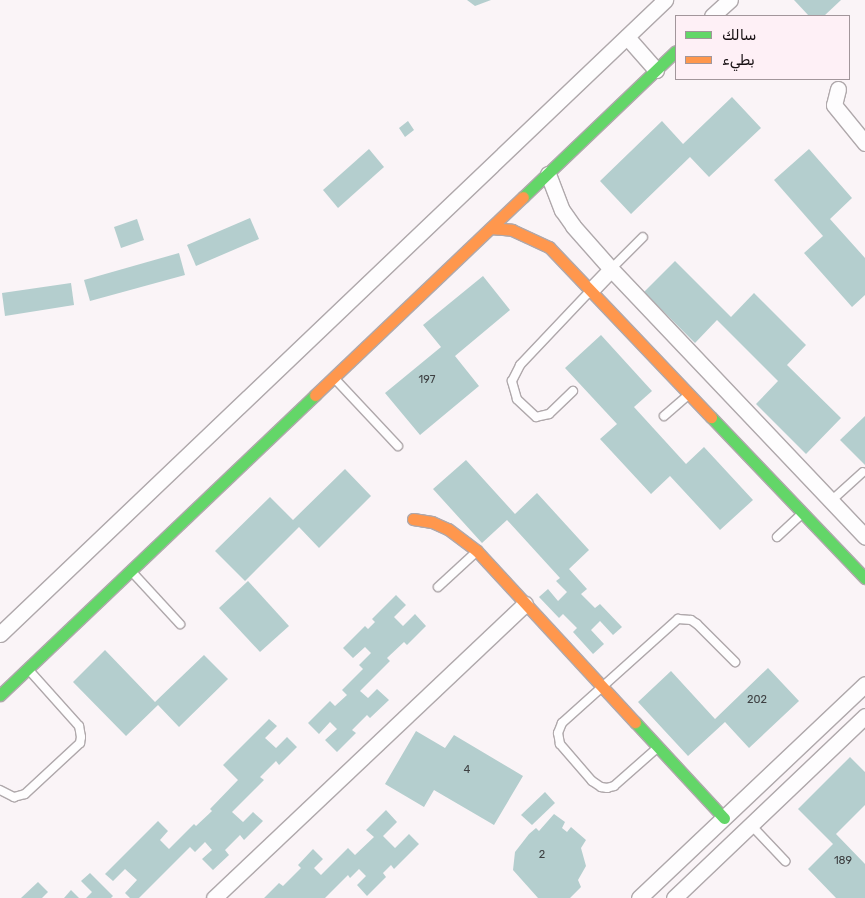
<!DOCTYPE html>
<meta charset="utf-8">
<style>
body{margin:0}
#map{position:relative;width:865px;height:898px;overflow:hidden;background:#faf4f7;font-family:Rubik,"Noto Naskh Arabic",sans-serif}
div>[style]{position:absolute}
[style*='--x']{left:calc(var(--x)*1px);top:calc(var(--y)*1px);width:calc(var(--w)*1px);rotate:calc(var(--a)*1deg)}
.building>*{inset:0;background:#b4cece}
.roads{filter:drop-shadow(1px 0 #afa8ab) drop-shadow(-1px 0 #afa8ab) drop-shadow(0 1px #afa8ab) drop-shadow(0 -1px #afa8ab)}
.lane>*{height:8px;margin:-4px;padding:0 4px;transform-origin:4px;border-radius:4px;background:#fefdfe}
.street>*{height:15px;margin:-7.5px;padding:0 7.5px;transform-origin:7.5px;border-radius:7.5px;background:#fefdfe}
.fast>*{height:11px;margin:-5.5px;padding:0 5.5px;transform-origin:5.5px;border-radius:5.5px;background:#63d668}
.slow>*{height:11px;margin:-5.5px;padding:0 5.5px;transform-origin:5.5px;border-radius:5.5px;background:#ff974d}
span{translate:-50% -50%;white-space:nowrap;text-align:center;line-height:1.15;-webkit-text-stroke:5px #fef0f6;paint-order:stroke}
.number-label{font-size:11px;color:#3e4042}
.number-label span{-webkit-text-stroke-width:0}
.legend{position:absolute;left:675px;top:15px;width:175px;height:65px;box-sizing:border-box;background:#fef0f6;border:1px solid #a2969b;margin:0;padding:6px 9px;list-style:none;font-size:15px;color:#171013}
.legend li{display:flex;align-items:center;gap:10px;height:25px}
.legend b{width:25px;border:1px solid #a2969b}
</style>
<div id="map">
<div class="building">
<div style="clip-path:polygon(467px 0,491px 0,475px 6px)"></div>
<div style="clip-path:polygon(794px 0,841px 0,824px 16px,809px 16px)"></div>
<div style="clip-path:polygon(732px 97px,761px 128px,709px 177px,690px 157px,631px 214px,600px 181px,662px 121px,683px 144px)"></div>
<div style="clip-path:polygon(408px 121px,414px 130px,405px 137px,399px 128px)"></div>
<div style="clip-path:polygon(369px 149px,384px 167px,338px 208px,323px 190px)"></div>
<div style="clip-path:polygon(809px 149px,852px 198px,830px 219px,865px 258px,865px 295px,852px 307px,804px 253px,823px 236px,774px 180px)"></div>
<div style="clip-path:polygon(250px 218px,259px 239px,196px 266px,187px 245px)"></div>
<div style="clip-path:polygon(137px 219px,144px 240px,121px 248px,114px 227px)"></div>
<div style="clip-path:polygon(179px 253px,185px 275px,90px 301px,84px 280px)"></div>
<div style="clip-path:polygon(675px 261px,731px 317px,754px 293px,806px 345px,787px 365px,841px 418px,806px 454px,756px 404px,778px 381px,717px 320px,695px 343px,644px 292px)"></div>
<div style="clip-path:polygon(483px 276px,510px 310px,455px 356px,479px 386px,420px 435px,385px 393px,441px 347px,423px 325px)"></div>
<div style="clip-path:polygon(71px 283px,74px 305px,5px 316px,2px 293px)"></div>
<div style="clip-path:polygon(601px 335px,652px 391px,634px 407px,686px 464px,704px 447px,753px 500px,720px 530px,670px 476px,651px 494px,600px 439px,617px 424px,565px 368px)"></div>
<div style="clip-path:polygon(865px 416px,865px 465px,840px 440px)"></div>
<div style="clip-path:polygon(466px 460px,515px 514px,537px 493px,589px 550px,569px 569px,587px 589px,581px 594px,595px 608px,600px 604px,622px 627px,613px 635px,600px 621px,591px 630px,604px 644px,593px 654px,573px 632px,577px 628px,563px 614px,559px 618px,539px 597px,548px 589px,558px 601px,567px 592px,556px 581px,560px 578px,507px 520px,482px 543px,433px 489px)"></div>
<div style="clip-path:polygon(345px 469px,371px 496px,319px 548px,299px 527px,245px 581px,215px 551px,270px 497px,293px 520px)"></div>
<div style="clip-path:polygon(248px 581px,289px 626px,260px 652px,219px 608px)"></div>
<div style="clip-path:polygon(396px 595px,406px 605px,394px 617px,403px 626px,415px 614px,426px 626px,407px 645px,404px 642px,387px 658px,390px 661px,360px 691px,368px 698px,377px 689px,389px 700px,370px 718px,367px 715px,352px 730px,356px 733px,337px 752px,325px 740px,337px 729px,330px 722px,319px 734px,308px 723px,330px 701px,335px 706px,347px 695px,342px 690px,363px 669px,359px 665px,371px 653px,365px 647px,353px 658px,343px 648px,365px 626px,368px 629px,375px 622px,372px 619px)"></div>
<div style="clip-path:polygon(105px 650px,155px 702px,204px 655px,228px 679px,179px 727px,158px 705px,126px 736px,73px 682px)"></div>
<div style="clip-path:polygon(768px 668px,799px 701px,749px 748px,725px 722px,688px 756px,638px 702px,671px 671px,715px 719px)"></div>
<div style="clip-path:polygon(269px 719px,277px 726px,265px 738px,276px 748px,287px 737px,297px 747px,279px 765px,276px 761px,260px 777px,264px 780px,232px 812px,243px 822px,253px 812px,263px 821px,244px 840px,240px 835px,225px 850px,229px 855px,213px 870px,202px 859px,212px 850px,205px 842px,195px 852px,190px 847px,139px 898px,130px 898px,125px 893px,137px 880px,125px 869px,113px 881px,105px 874px,158px 821px,168px 831px,160px 840px,169px 849px,194px 824px,196px 826px,212px 811px,210px 809px,238px 780px,223px 765px)"></div>
<div style="clip-path:polygon(416px 731px,445px 748px,454px 735px,523px 776px,494px 825px,434px 790px,424px 807px,385px 784px)"></div>
<div style="clip-path:polygon(850px 757px,865px 772px,865px 805px,836px 834px,865px 864px,865px 898px,836px 898px,808px 869px,833px 844px,798px 809px)"></div>
<div style="clip-path:polygon(545px 792px,555px 803px,532px 825px,521px 815px)"></div>
<div style="clip-path:polygon(386px 810px,397px 822px,383px 836px,395px 848px,409px 834px,419px 844px,394px 869px,391px 865px,383px 873px,386px 877px,367px 896px,357px 885px,366px 876px,359px 869px,350px 878px,348px 875px,325px 898px,264px 898px,279px 883px,283px 886px,301px 868px,298px 865px,313px 849px,323px 859px,314px 868px,321px 875px,348px 848px,355px 855px,374px 837px,366px 830px)"></div>
<div style="clip-path:polygon(554px 814px,565px 822px,562px 828px,567px 832px,571px 827px,586px 840px,581px 848px,586px 866px,578px 880px,581px 887px,570px 898px,538px 898px,513px 870px,515px 852px,529px 834px,536px 828px,539px 831px)"></div>
<div style="clip-path:polygon(90px 873px,113px 896px,111px 898px,86px 898px,92px 892px,81px 881px)"></div>
<div style="clip-path:polygon(38px 882px,48px 892px,42px 898px,21px 898px)"></div>
<div style="clip-path:polygon(71px 890px,79px 898px,64px 898px)"></div>
</div>
<div class="roads">
<div class="lane">
<div style="--x:611;--y:269;--w:45;--a:-45"></div>
<div style="--x:335;--y:379;--w:92;--a:46.8"></div>
<div style="--x:573;--y:391;--w:33;--a:136"></div>
<div style="--x:549;--y:414;--w:13;--a:167"></div>
<div style="--x:536;--y:417;--w:26;--a:-137"></div>
<div style="--x:517;--y:399;--w:19;--a:-106"></div>
<div style="--x:512;--y:381;--w:18;--a:-63"></div>
<div style="--x:520;--y:365;--w:102;--a:-46.6"></div>
<div style="--x:664;--y:416;--w:30;--a:-41"></div>
<div style="--x:831;--y:501;--w:43;--a:-42.2"></div>
<div style="--x:777;--y:537;--w:33;--a:-43"></div>
<div style="--x:132;--y:572;--w:71;--a:47.3"></div>
<div style="--x:438;--y:587;--w:50;--a:-42.6"></div>
<div style="--x:656;--y:749;--w:56;--a:138.6"></div>
<div style="--x:614;--y:786;--w:7;--a:164"></div>
<div style="--x:607;--y:788;--w:6;--a:-171"></div>
<div style="--x:601;--y:787;--w:11;--a:-146"></div>
<div style="--x:592;--y:781;--w:49;--a:-130.9"></div>
<div style="--x:560;--y:744;--w:11;--a:-100"></div>
<div style="--x:558;--y:733;--w:11;--a:-68"></div>
<div style="--x:562;--y:723;--w:156;--a:-41.9"></div>
<div style="--x:678;--y:619;--w:13;--a:4"></div>
<div style="--x:691;--y:620;--w:7;--a:34"></div>
<div style="--x:697;--y:624;--w:54;--a:45"></div>
<div style="--x:0;--y:790;--w:16;--a:27"></div>
<div style="--x:14;--y:797;--w:11;--a:-15"></div>
<div style="--x:25;--y:794;--w:75;--a:-42.8"></div>
<div style="--x:80;--y:743;--w:6;--a:-81"></div>
<div style="--x:81;--y:737;--w:11;--a:-100"></div>
<div style="--x:79;--y:726;--w:75;--a:-131.8"></div>
<div style="--x:751;--y:825;--w:50;--a:46.6"></div>
</div>
<div class="street">
<div style="--x:712;--y:16;--w:24;--a:-42"></div>
<div style="--x:627;--y:37;--w:44;--a:48.7"></div>
<div style="--x:838;--y:89;--w:16;--a:104"></div>
<div style="--x:834;--y:105;--w:49;--a:50.8"></div>
<div style="--x:548;--y:174;--w:39;--a:69"></div>
<div style="--x:562;--y:210;--w:19;--a:55"></div>
<div style="--x:573;--y:226;--w:57;--a:48.5"></div>
<div style="--x:611;--y:269;--w:369;--a:46.5"></div>
<div style="--x:591;--y:290;--w:29;--a:-46"></div>
<div style="--x:0;--y:634;--w:919;--a:-43.63"></div>
<div style="--x:214;--y:898;--w:428;--a:-43.4"></div>
<div style="--x:639;--y:898;--w:311;--a:-43.4"></div>
<div style="--x:674;--y:898;--w:264;--a:-43.6"></div>
</div>
<div class="fast">
<div style="--x:523;--y:197;--w:211;--a:-43.7"></div>
<div style="--x:711;--y:417;--w:223;--a:46.3"></div>
<div style="--x:0;--y:695;--w:435;--a:-43.6"></div>
<div style="--x:635;--y:722;--w:131;--a:47.2"></div>
</div>
<div class="slow">
<div style="--x:491;--y:228;--w:21;--a:5"></div>
<div style="--x:512;--y:230;--w:41;--a:24.7"></div>
<div style="--x:549;--y:247;--w:235;--a:46.4"></div>
<div style="--x:315;--y:395;--w:287;--a:-43.6"></div>
<div style="--x:413;--y:519;--w:19;--a:9"></div>
<div style="--x:432;--y:522;--w:17;--a:24"></div>
<div style="--x:448;--y:529;--w:36;--a:37"></div>
<div style="--x:477;--y:551;--w:233;--a:47.3"></div>
</div>
</div>
<div class="number-label">
<span style="left:427px;top:380px">197</span>
<span style="left:757px;top:700px">202</span>
<span style="left:467px;top:770px">4</span>
<span style="left:542px;top:855px">2</span>
<span style="left:843px;top:861px">189</span>
</div>
<ul class="legend">
<li><b style="height:6px;background:#63d668"></b>سالك</li>
<li><b style="height:6px;background:#ff974d"></b>بطيء</li>
</ul>
</div>
